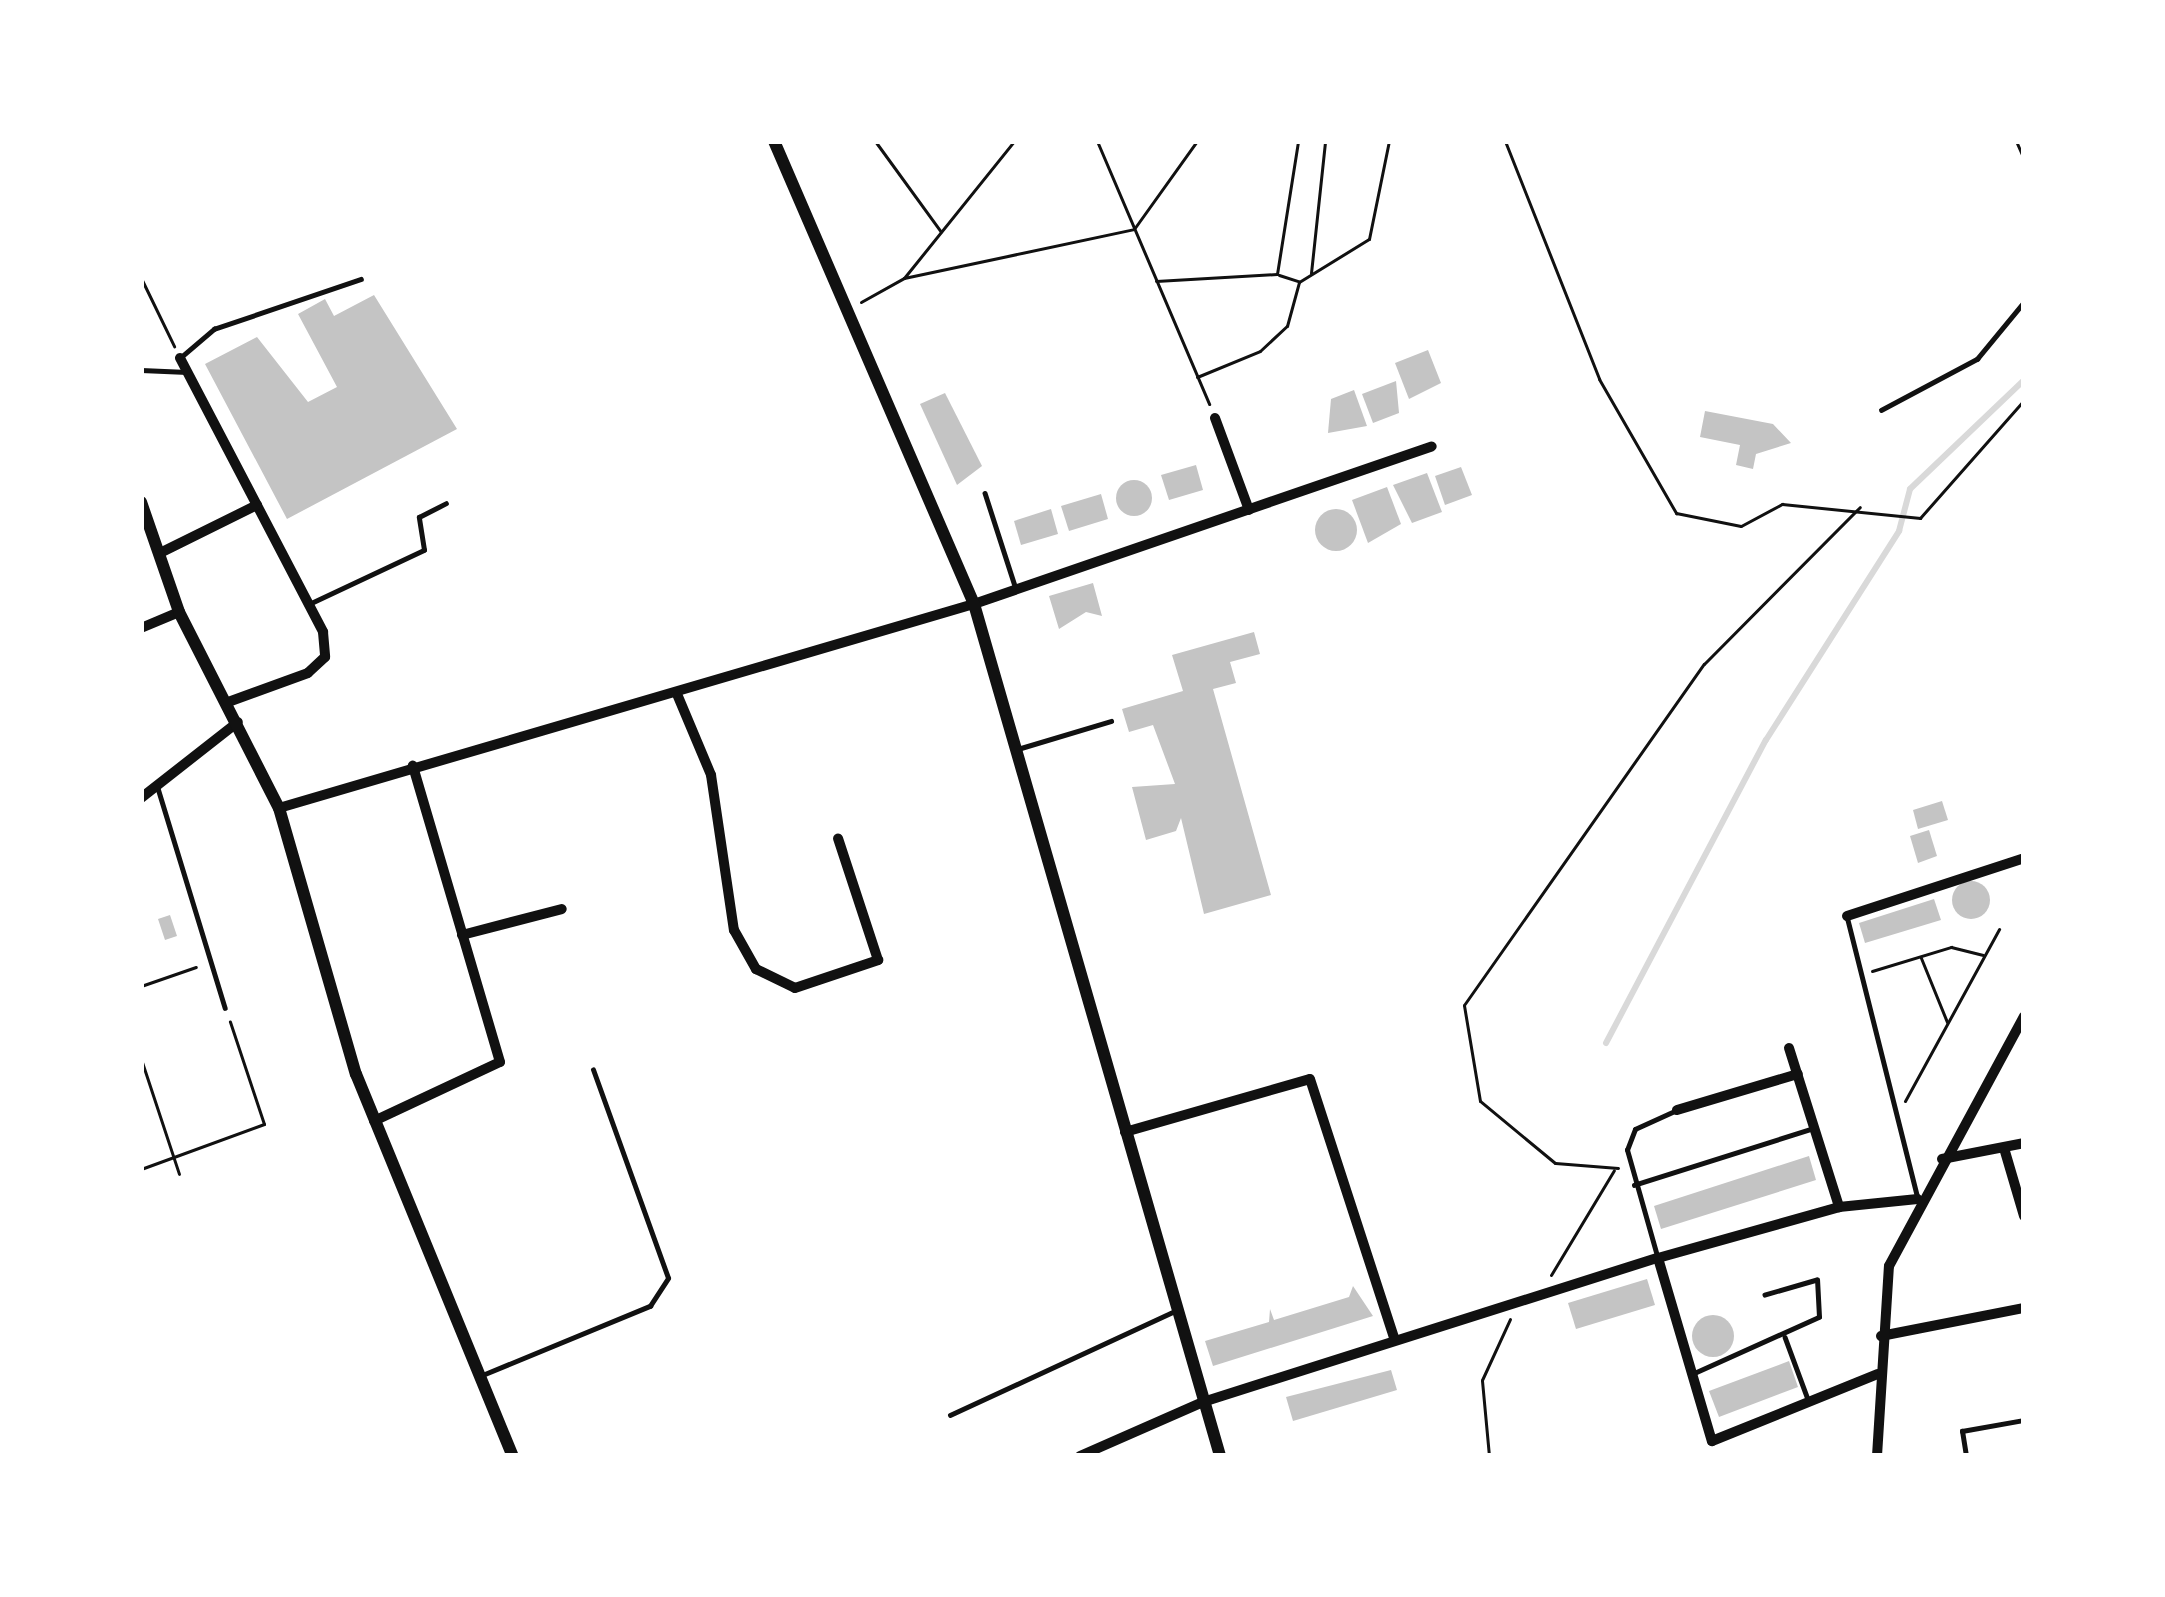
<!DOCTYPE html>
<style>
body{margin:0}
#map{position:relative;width:2165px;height:1597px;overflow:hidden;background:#fff;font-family:Inter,sans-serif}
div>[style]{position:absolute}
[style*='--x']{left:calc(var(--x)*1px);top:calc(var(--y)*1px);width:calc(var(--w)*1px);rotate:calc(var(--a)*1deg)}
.stream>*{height:6px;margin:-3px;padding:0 3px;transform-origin:3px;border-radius:3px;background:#d9d9d9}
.building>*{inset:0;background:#c4c4c4}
.round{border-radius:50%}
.path>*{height:3px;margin:-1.5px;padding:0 1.5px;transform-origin:1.5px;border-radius:1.5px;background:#111}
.service>*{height:4.5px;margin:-2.25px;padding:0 2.25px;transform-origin:2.25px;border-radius:2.25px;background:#111}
.minor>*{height:10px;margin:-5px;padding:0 5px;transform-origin:5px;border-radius:5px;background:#111}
.tertiary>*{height:12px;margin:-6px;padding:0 6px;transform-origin:6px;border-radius:6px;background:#111}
span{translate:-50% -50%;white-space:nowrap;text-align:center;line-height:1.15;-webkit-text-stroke:9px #fff;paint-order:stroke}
.frame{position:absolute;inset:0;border:144px solid #fff;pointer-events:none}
</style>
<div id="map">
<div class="stream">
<div style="--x:1606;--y:1043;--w:343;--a:-62.2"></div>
<div style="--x:1766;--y:740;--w:248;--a:-57.5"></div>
<div style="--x:1899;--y:531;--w:43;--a:-75.3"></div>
<div style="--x:1910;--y:489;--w:158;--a:-43.7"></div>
</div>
<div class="building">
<div style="clip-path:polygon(374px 295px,457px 429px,287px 519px,205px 364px,257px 337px,308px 402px,337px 387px,298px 314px,325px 299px,334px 316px)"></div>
<div style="clip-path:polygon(1428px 350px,1441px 383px,1409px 399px,1395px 363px)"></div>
<div style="clip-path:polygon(1396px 381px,1399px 413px,1373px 423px,1362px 394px)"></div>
<div style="clip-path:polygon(1354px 390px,1367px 426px,1328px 433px,1331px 399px)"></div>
<div style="clip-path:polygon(945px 393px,982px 466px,957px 485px,920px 404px)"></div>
<div style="clip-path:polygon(1705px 411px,1773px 424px,1791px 443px,1756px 454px,1753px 469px,1736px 465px,1740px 445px,1700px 437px)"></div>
<div style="clip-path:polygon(1196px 465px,1203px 490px,1169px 500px,1161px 475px)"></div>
<div style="clip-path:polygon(1461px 467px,1472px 495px,1445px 505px,1435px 476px)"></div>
<div style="clip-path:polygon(1427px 473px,1442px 512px,1412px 523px,1393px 485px)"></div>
<div class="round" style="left:1116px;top:480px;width:36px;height:36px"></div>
<div style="clip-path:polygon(1387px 487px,1401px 524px,1368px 543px,1352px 500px)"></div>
<div style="clip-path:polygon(1101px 494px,1108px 519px,1069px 531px,1061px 506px)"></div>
<div style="clip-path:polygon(1051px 509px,1058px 534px,1021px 545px,1014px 521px)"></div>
<div class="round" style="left:1315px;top:509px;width:42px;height:42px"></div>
<div style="clip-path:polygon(1093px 583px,1102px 616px,1086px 612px,1059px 629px,1049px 596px)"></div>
<div style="clip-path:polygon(1254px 632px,1260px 654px,1230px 662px,1236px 683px,1213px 689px,1271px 895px,1204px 914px,1181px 818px,1176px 831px,1146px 840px,1132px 787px,1175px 784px,1153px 725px,1129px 732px,1122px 709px,1183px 691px,1172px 655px)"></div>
<div style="clip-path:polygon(1942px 801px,1948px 820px,1918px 829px,1913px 810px)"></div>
<div style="clip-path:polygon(1929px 830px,1937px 856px,1918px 863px,1910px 836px)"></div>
<div class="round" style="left:1952px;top:881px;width:38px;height:38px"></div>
<div style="clip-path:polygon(1934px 899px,1941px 920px,1865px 943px,1859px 923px)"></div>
<div style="clip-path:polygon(170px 915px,177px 936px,165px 940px,158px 919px)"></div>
<div style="clip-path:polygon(1809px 1156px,1816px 1180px,1661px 1229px,1654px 1206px)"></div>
<div style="clip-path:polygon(1647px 1279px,1655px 1305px,1576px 1329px,1568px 1303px)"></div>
<div style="clip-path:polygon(1353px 1286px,1373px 1316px,1213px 1366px,1205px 1341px,1269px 1322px,1270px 1309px,1274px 1320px,1349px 1297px)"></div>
<div class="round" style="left:1692px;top:1315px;width:42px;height:42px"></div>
<div style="clip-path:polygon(1789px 1361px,1798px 1387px,1719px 1417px,1709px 1391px)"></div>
<div style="clip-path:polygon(1391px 1370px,1397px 1390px,1293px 1421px,1286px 1397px)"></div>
</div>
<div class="path">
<div style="--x:875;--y:141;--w:112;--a:54"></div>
<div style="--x:1097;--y:141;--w:286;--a:66.9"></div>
<div style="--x:1505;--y:141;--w:256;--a:68.4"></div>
<div style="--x:1599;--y:379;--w:155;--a:60.1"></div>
<div style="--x:1676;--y:513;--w:66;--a:11.3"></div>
<div style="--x:1741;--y:526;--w:47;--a:-28.2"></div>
<div style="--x:1782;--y:504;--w:139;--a:5.8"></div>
<div style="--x:1920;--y:518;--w:157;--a:-48.6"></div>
<div style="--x:2016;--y:141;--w:20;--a:66"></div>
<div style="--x:1311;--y:273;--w:133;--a:-83.9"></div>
<div style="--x:1279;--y:275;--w:20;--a:18"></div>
<div style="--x:141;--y:278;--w:76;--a:64.1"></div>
<div style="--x:904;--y:278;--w:235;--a:-12"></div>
<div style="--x:1134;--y:229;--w:108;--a:-54.4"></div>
<div style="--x:1156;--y:281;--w:121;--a:-3.3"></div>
<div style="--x:1277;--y:274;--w:135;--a:-81"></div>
<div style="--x:861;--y:302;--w:49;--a:-29.2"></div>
<div style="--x:904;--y:278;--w:176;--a:-51.2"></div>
<div style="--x:1197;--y:377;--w:68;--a:-22.4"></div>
<div style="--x:1260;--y:351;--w:37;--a:-43"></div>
<div style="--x:1287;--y:326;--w:46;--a:-74.7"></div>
<div style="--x:1299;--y:282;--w:82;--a:-31.6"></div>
<div style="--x:1369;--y:239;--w:100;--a:-78.5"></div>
<div style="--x:1921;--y:958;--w:69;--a:67.9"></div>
<div style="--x:1872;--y:971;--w:83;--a:-16.9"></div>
<div style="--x:1951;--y:947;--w:33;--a:14"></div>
<div style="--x:141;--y:986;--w:58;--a:-19.1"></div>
<div style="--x:141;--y:1059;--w:121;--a:71.7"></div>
<div style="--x:1905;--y:1101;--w:196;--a:-61.3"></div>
<div style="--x:1618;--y:1168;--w:63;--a:-175.5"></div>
<div style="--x:1555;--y:1163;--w:97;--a:-140.4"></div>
<div style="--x:1480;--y:1101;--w:97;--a:-99.5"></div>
<div style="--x:1464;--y:1005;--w:417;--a:-54.9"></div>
<div style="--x:1704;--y:664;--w:221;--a:-45.2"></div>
<div style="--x:141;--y:1169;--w:131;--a:-20.1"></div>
<div style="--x:264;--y:1124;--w:108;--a:-108.4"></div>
<div style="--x:1551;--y:1275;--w:122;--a:-59"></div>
<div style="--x:1489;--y:1456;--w:76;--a:-95.3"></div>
<div style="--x:1482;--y:1380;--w:67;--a:-65.3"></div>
</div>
<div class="service">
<div style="--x:180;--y:358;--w:45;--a:-40.5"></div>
<div style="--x:214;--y:329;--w:155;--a:-18.8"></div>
<div style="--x:141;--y:370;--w:46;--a:2.5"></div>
<div style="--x:1881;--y:410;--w:109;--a:-28"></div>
<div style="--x:1977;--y:359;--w:74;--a:-50.5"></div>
<div style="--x:985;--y:493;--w:101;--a:72.1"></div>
<div style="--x:309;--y:604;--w:127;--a:-25.2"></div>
<div style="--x:424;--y:550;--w:33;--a:-99"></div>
<div style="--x:419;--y:517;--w:30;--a:-27"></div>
<div style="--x:1021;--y:748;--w:94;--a:-16.7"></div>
<div style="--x:157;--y:785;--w:233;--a:73"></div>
<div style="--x:1847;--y:916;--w:287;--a:75.9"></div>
<div style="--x:1634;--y:1185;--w:186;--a:-17.6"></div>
<div style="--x:1657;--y:1256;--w:110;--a:-105.8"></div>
<div style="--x:1627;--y:1150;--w:22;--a:-69"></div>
<div style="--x:1635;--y:1129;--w:46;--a:-24.3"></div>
<div style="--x:1785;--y:1337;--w:69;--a:69.7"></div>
<div style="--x:1692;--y:1374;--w:139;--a:-24.2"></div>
<div style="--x:1819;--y:1317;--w:37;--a:-93"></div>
<div style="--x:1817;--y:1280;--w:54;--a:163.9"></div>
<div style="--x:480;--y:1376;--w:184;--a:-22.4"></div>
<div style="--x:650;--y:1306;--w:33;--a:-57"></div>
<div style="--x:668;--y:1278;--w:221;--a:-109.8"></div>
<div style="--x:950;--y:1415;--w:246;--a:-24.8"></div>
<div style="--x:1966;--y:1456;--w:25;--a:-99"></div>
<div style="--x:1962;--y:1431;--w:63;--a:-10.1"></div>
</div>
<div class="minor">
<div style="--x:180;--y:358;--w:309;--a:62.4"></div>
<div style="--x:323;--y:632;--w:25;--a:85"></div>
<div style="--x:325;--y:657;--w:23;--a:137"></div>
<div style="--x:308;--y:673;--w:82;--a:160"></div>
<div style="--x:1215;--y:418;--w:98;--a:69.7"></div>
<div style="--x:162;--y:552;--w:106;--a:-26.3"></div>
<div style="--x:141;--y:628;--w:41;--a:-22.8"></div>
<div style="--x:677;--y:694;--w:88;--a:67.2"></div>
<div style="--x:711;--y:775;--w:157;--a:81.6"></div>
<div style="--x:734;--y:930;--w:45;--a:60.6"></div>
<div style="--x:756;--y:969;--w:43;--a:26"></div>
<div style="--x:795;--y:988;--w:88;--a:-18.6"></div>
<div style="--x:878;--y:960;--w:128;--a:-108.2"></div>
<div style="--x:141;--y:798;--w:123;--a:-38.1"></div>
<div style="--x:279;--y:808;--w:724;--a:-16.36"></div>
<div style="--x:974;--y:604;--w:484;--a:-19"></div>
<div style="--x:1847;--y:916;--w:186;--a:-18.1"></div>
<div style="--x:462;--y:935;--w:103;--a:-14.6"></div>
<div style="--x:1789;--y:1048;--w:167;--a:72.5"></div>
<div style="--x:1677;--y:1110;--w:126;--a:-16.6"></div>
<div style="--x:374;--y:1121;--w:139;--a:-25.1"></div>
<div style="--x:500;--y:1062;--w:309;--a:-106.4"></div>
<div style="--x:1125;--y:1132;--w:192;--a:-16"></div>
<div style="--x:1310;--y:1079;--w:274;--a:72"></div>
<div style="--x:2004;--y:1148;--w:71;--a:73.6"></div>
<div style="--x:1942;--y:1159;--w:84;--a:-11"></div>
<div style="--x:1658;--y:1258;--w:191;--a:73.6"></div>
<div style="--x:1712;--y:1441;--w:179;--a:-22"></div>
<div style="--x:1881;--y:1336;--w:146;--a:-11.1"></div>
<div style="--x:1080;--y:1456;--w:134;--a:-23.7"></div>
<div style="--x:1203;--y:1402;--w:477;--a:-17.6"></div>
<div style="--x:1658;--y:1258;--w:188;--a:-15.7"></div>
<div style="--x:1839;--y:1207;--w:79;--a:-5.8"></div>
<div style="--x:1877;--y:1456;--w:190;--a:-86.4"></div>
<div style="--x:1889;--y:1266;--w:284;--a:-61.6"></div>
</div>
<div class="tertiary">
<div style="--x:774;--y:141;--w:504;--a:66.64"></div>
<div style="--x:974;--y:604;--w:887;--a:73.89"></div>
<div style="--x:141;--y:502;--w:116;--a:70.9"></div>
<div style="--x:179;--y:612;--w:220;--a:63"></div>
<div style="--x:279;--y:808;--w:277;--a:73.9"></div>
<div style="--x:356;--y:1074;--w:413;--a:67.7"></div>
</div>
<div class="frame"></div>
</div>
